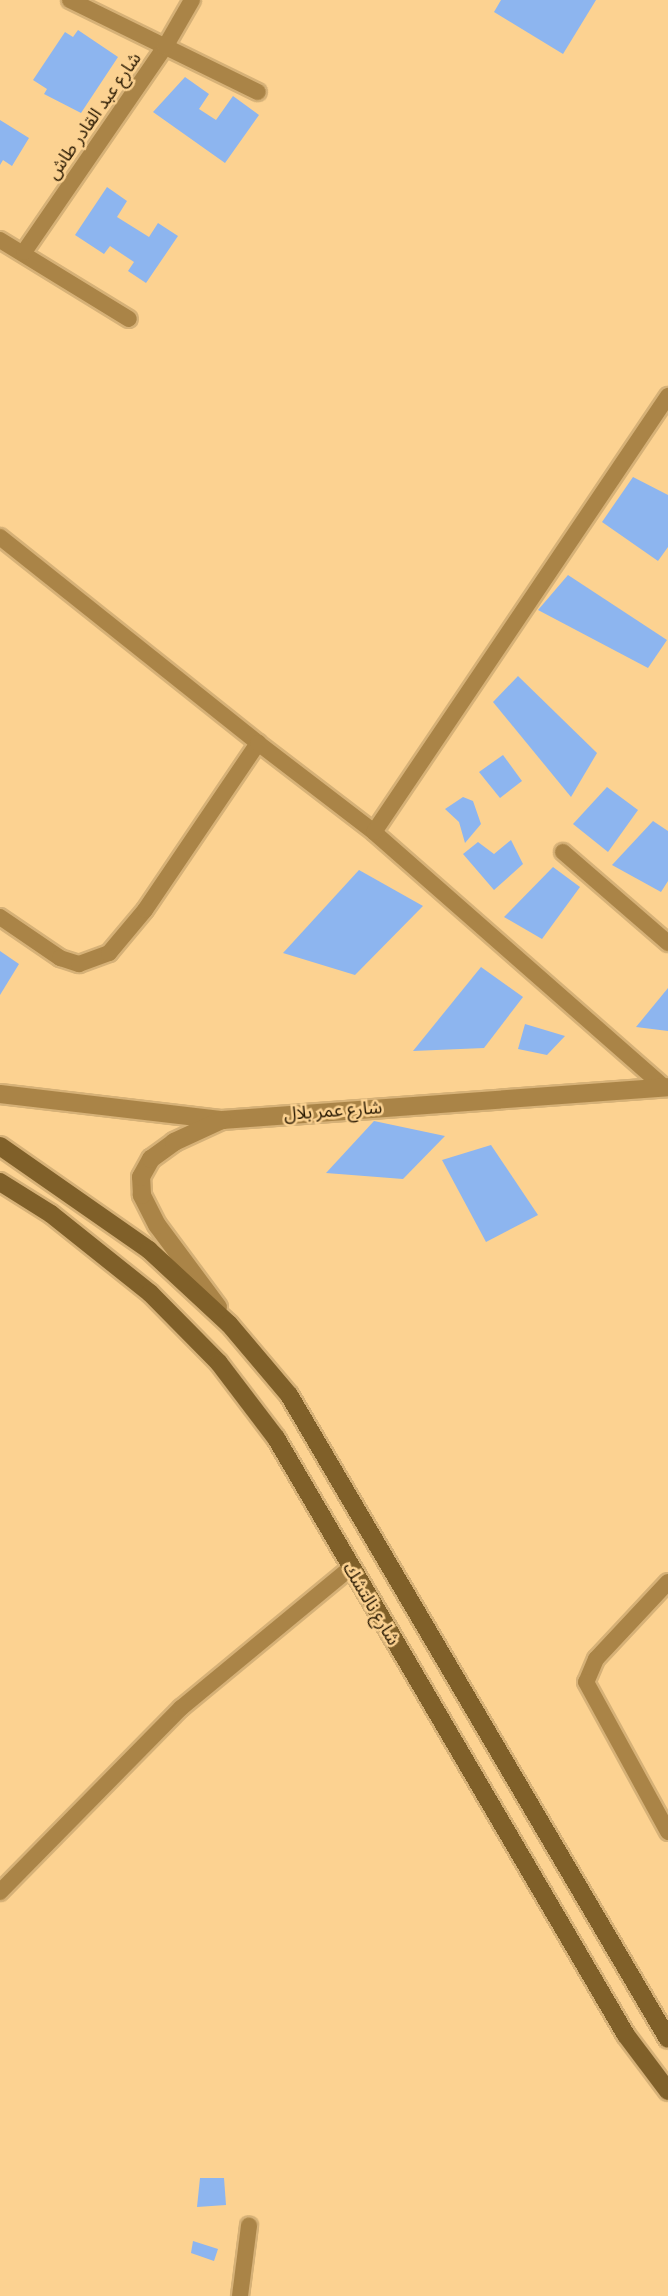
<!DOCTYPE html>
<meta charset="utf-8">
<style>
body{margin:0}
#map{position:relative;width:668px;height:2296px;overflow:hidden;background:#fcd291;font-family:"Fira Sans Condensed","Noto Sans Arabic",sans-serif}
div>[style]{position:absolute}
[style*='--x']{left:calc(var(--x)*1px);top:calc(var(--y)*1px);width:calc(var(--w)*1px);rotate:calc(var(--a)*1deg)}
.building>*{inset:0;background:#8db5ef}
.roads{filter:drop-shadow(2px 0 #d6b177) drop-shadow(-2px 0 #d6b177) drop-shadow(0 2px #d6b177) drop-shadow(0 -2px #d6b177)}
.minor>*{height:16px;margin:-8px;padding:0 8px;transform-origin:8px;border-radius:8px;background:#aa8447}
.tertiary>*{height:18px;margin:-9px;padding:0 9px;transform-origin:9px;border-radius:9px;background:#aa8447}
.secondary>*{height:18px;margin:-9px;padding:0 9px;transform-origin:9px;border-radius:9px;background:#806029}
span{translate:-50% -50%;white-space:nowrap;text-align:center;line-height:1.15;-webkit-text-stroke:5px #fcd291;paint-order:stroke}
.street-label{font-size:18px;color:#281800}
</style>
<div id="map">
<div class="building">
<div style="clip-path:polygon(501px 0,596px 0,563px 54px,494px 12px)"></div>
<div style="clip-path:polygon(78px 30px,118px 57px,81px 113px,44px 94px,47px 89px,33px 80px,65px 32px,73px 37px)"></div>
<div style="clip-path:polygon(185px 77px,209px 94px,199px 109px,216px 120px,233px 96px,259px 115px,225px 163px,153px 112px)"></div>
<div style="clip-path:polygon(0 120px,29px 138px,12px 166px,3px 160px,0 165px)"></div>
<div style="clip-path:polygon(107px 187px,127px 201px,117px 217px,149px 237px,158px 223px,178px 236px,146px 283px,128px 271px,134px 262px,110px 246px,104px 254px,75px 235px)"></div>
<div style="clip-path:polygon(633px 477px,668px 495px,668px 547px,658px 561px,602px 522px)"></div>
<div style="clip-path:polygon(568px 575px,667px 640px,648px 668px,538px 610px)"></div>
<div style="clip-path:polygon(518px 676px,597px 753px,571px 797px,493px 702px)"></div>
<div style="clip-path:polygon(503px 755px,522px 781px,500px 798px,479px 772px)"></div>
<div style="clip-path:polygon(607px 787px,638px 810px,608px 852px,573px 824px)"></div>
<div style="clip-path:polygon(463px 797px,473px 801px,481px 824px,465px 843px,459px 822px,445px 809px)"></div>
<div style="clip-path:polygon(653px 821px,668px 831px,668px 881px,661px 892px,612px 865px)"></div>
<div style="clip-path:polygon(511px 840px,523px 864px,494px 890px,463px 854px,478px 842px,494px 854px)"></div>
<div style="clip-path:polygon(553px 867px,580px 887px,542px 939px,504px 917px)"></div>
<div style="clip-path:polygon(359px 870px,423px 906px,355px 975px,283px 953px)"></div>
<div style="clip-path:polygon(0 951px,19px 964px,0 995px)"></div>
<div style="clip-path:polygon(481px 967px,523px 997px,484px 1048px,413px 1051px)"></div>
<div style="clip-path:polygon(668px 988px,668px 1031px,636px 1027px)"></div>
<div style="clip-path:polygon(525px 1024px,565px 1036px,547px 1055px,518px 1049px)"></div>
<div style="clip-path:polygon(374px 1121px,445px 1136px,403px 1179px,326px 1173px)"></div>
<div style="clip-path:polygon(491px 1145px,538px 1215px,486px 1242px,442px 1160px)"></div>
<div style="clip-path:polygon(200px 2178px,224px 2178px,226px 2205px,197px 2207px)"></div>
<div style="clip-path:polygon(193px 2241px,218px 2249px,214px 2261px,191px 2253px)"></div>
</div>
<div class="roads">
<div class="minor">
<div style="--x:70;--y:0;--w:209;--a:26.1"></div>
<div style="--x:0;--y:240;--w:151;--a:31.5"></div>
<div style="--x:24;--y:252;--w:249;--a:-55.5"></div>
<div style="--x:165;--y:47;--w:54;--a:-60.1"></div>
<div style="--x:0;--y:537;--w:330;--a:38.6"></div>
<div style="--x:563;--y:852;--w:139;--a:40.9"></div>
<div style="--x:0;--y:917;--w:73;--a:34.3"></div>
<div style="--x:60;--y:958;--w:20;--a:18"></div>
<div style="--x:79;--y:964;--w:32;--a:-20"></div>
<div style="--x:109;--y:953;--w:56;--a:-50.1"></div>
<div style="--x:145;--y:910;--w:202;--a:-55.9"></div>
<div style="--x:258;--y:743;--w:146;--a:37.5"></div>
<div style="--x:664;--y:1087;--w:386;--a:-138.7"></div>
<div style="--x:374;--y:832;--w:526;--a:-56.01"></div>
<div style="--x:668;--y:1582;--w:105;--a:133.1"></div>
<div style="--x:596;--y:1659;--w:25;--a:113"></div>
<div style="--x:586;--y:1682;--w:171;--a:61.3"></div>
<div style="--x:0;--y:1892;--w:258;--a:-45.5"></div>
<div style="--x:181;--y:1708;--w:219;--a:-39.6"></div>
<div style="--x:240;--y:2296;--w:71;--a:-82.7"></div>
</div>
<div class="tertiary">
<div style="--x:0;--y:1094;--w:224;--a:6.7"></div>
<div style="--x:222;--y:1120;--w:447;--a:-4.2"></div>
<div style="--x:218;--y:1307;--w:102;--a:-126.6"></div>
<div style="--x:157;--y:1225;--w:34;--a:-117"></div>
<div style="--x:142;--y:1195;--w:18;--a:-93"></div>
<div style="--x:141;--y:1177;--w:21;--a:-61"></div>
<div style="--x:151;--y:1159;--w:29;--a:-36"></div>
<div style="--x:174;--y:1142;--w:53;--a:-24.6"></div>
</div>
<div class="secondary">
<div style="--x:0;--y:1146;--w:182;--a:34.9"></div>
<div style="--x:149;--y:1250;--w:109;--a:42.8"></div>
<div style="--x:229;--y:1324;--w:93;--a:49.8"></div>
<div style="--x:289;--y:1395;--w:747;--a:59.52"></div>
<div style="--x:0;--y:1182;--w:60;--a:32.1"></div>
<div style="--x:51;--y:1214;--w:127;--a:38.6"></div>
<div style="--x:150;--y:1293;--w:98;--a:45.4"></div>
<div style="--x:219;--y:1363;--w:94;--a:52.8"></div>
<div style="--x:276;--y:1438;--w:692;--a:59.62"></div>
<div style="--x:626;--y:2035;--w:70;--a:53.1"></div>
</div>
</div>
<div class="street-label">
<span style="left:94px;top:116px;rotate:-55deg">شارع عبد القادر طاش</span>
<span style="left:333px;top:1111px;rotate:-4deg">شارع عمر بلال</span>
<span style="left:371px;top:1604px;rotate:59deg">شارع نالتشك</span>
</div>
</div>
